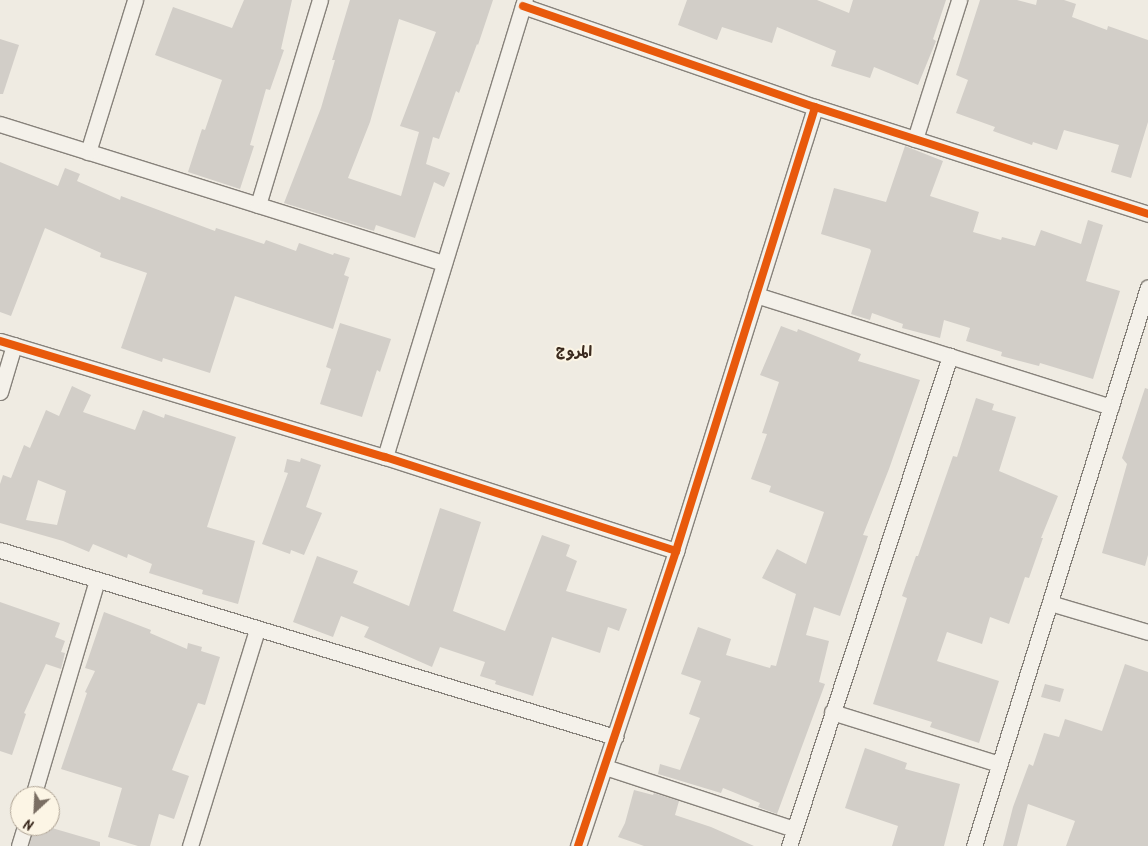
<!DOCTYPE html>
<meta charset="utf-8">
<style>
body{margin:0}
#map{position:relative;width:1148px;height:846px;overflow:hidden;background:#efebe2;font-family:Kalam,"Playpen Sans Arabic",sans-serif}
div>[style]{position:absolute}
[style*='--x']{left:calc(var(--x)*1px);top:calc(var(--y)*1px);width:calc(var(--w)*1px);rotate:calc(var(--a)*1deg)}
.building>*{inset:0;background:#d2cec8}
.roads{filter:drop-shadow(1px 0 #87827b) drop-shadow(-1px 0 #87827b) drop-shadow(0 1px #87827b) drop-shadow(0 -1px #87827b)}
.minor>*{height:15px;margin:-7.5px;padding:0 7.5px;transform-origin:7.5px;border-radius:7.5px;background:#f4f1ea}
.cycleway>*{height:8px;margin:-4px;padding:0 4px;transform-origin:4px;border-radius:4px;background:#e8590c}
span{translate:-50% -50%;white-space:nowrap;text-align:center;line-height:1.15;-webkit-text-stroke:4px #fcf5e5;paint-order:stroke}
.neighbourhood-label{font-size:14px;color:#3b2a1e;font-weight:700}
.north{position:absolute;left:10px;top:786px;width:50px;height:50px;box-sizing:border-box;background:#fcf5e5;border:1px solid #afa495;border-radius:50%;rotate:205deg;font-size:14px;font-weight:700;line-height:20px;text-align:center;color:#3b2a1e}
.north::after{content:'';display:block;margin:auto;width:18px;height:22px;background:#7a6e63;clip-path:polygon(50% 0,100% 100%,50% 72%,0 100%)}
</style>
<div id="map">
<div class="building">
<div style="clip-path:polygon(244px 0,292px 0,281px 49px,284px 50px,270px 90px,266px 89px,250px 145px,254px 146px,240px 189px,188px 172px,202px 129px,205px 130px,222px 80px,155px 55px,173px 7px,232px 28px)"></div>
<div style="clip-path:polygon(evenodd,350px 0,493px 0,478px 45px,477px 44px,459px 93px,456px 91px,439px 139px,433px 137px,426px 164px,450px 173px,444px 187px,434px 182px,415px 238px,376px 225px,374px 231px,284px 203px,321px 108px,335px 60px,332px 60px,350px 0,399px 19px,436px 32px,400px 126px,419px 132px,401px 196px,348px 178px,370px 122px,399px 19px)"></div>
<div style="clip-path:polygon(687px 0,817px 0,849px 13px,853px 0,946px 0,933px 39px,936px 41px,918px 85px,874px 67px,870px 78px,831px 66px,836px 51px,777px 27px,772px 43px,722px 27px,717px 40px,678px 25px)"></div>
<div style="clip-path:polygon(980px 0,1017px 0,1036px 5px,1037px 0,1064px 0,1076px 4px,1072px 17px,1107px 30px,1108px 26px,1148px 40px,1148px 122px,1131px 178px,1111px 172px,1119px 145px,1064px 130px,1057px 150px,1033px 142px,1032px 145px,993px 131px,995px 127px,956px 113px,968px 80px,956px 75px)"></div>
<div style="clip-path:polygon(0 39px,19px 45px,3px 94px,0 94px)"></div>
<div style="clip-path:polygon(905px 146px,943px 161px,930px 196px,979px 212px,973px 232px,1001px 240px,1002px 237px,1035px 246px,1041px 230px,1081px 244px,1088px 220px,1103px 225px,1086px 281px,1120px 291px,1093px 379px,1040px 363px,1039px 366px,1001px 356px,1002px 352px,966px 341px,970px 328px,944px 320px,940px 338px,902px 328px,903px 324px,872px 313px,870px 320px,851px 314px,871px 251px,870px 249px,821px 234px,834px 188px,886px 202px)"></div>
<div style="clip-path:polygon(0 162px,58px 186px,65px 168px,80px 174px,77px 181px,120px 200px,121px 196px,215px 231px,216px 228px,264px 244px,266px 240px,296px 251px,299px 243px,333px 255px,334px 253px,350px 258px,344px 275px,349px 277px,333px 329px,235px 296px,210px 373px,163px 358px,162px 362px,121px 348px,147px 273px,100px 257px,101px 253px,45px 228px,11px 316px,0 312px)"></div>
<div style="clip-path:polygon(340px 323px,391px 339px,380px 372px,377px 370px,362px 417px,320px 404px,331px 369px,326px 367px)"></div>
<div style="clip-path:polygon(781px 326px,797px 332px,798px 329px,861px 354px,858px 361px,920px 380px,889px 469px,863px 535px,868px 536px,840px 616px,814px 607px,806px 635px,829px 641px,819px 682px,825px 684px,777px 814px,758px 807px,760px 803px,723px 788px,721px 793px,658px 774px,660px 764px,680px 770px,700px 718px,689px 714px,701px 681px,681px 674px,698px 627px,731px 639px,726px 655px,770px 668px,771px 665px,776px 666px,796px 594px,762px 578px,777px 549px,806px 564px,824px 512px,769px 492px,771px 486px,751px 479px,767px 434px,762px 433px,779px 382px,760px 375px)"></div>
<div style="clip-path:polygon(evenodd,72px 386px,91px 395px,83px 412px,135px 430px,143px 410px,164px 418px,165px 414px,236px 437px,207px 527px,255px 541px,238px 604px,202px 594px,203px 590px,149px 573px,152px 564px,128px 554px,127px 558px,93px 544px,89px 552px,63px 541px,0 523px,0 484px,3px 475px,11px 478px,24px 445px,30px 448px,46px 410px,59px 416px,72px 386px,38px 480px,66px 491px,57px 525px,26px 520px,38px 480px)"></div>
<div style="clip-path:polygon(1145px 388px,1148px 389px,1148px 555px,1145px 566px,1102px 553px,1127px 464px,1122px 458px)"></div>
<div style="clip-path:polygon(976px 398px,994px 404px,992px 410px,1016px 417px,999px 471px,1058px 496px,1041px 538px,1043px 538px,1029px 578px,1025px 577px,1009px 624px,990px 617px,982px 644px,947px 632px,937px 661px,999px 681px,979px 743px,930px 727px,932px 722px,873px 704px,907px 598px,902px 596px,916px 556px,918px 556px,953px 456px,957px 457px)"></div>
<div style="clip-path:polygon(301px 458px,321px 465px,306px 507px,322px 513px,304px 555px,291px 550px,290px 554px,262px 544px,288px 473px,284px 472px,287px 459px,300px 462px)"></div>
<div style="clip-path:polygon(440px 508px,481px 522px,453px 611px,505px 631px,542px 535px,570px 545px,566px 556px,577px 561px,566px 591px,627px 609px,619px 631px,608px 627px,600px 653px,552px 637px,533px 696px,495px 684px,496px 681px,480px 676px,485px 662px,440px 647px,432px 667px,364px 637px,369px 627px,341px 616px,333px 637px,293px 622px,317px 556px,358px 571px,353px 583px,409px 606px)"></div>
<div style="clip-path:polygon(0 602px,60px 623px,55px 637px,65px 641px,61px 652px,65px 653px,61px 669px,46px 664px,24px 713px,26px 714px,12px 755px,0 751px)"></div>
<div style="clip-path:polygon(104px 612px,151px 630px,150px 633px,187px 649px,188px 643px,202px 647px,201px 651px,220px 657px,205px 705px,198px 703px,172px 770px,189px 776px,174px 819px,159px 814px,150px 846px,138px 846px,108px 837px,122px 788px,61px 769px,87px 693px,85px 692px,95px 671px,85px 668px)"></div>
<div style="clip-path:polygon(1125px 664px,1148px 672px,1148px 846px,1066px 846px,1075px 821px,1028px 804px,1017px 846px,1003px 846px,1013px 807px,1029px 764px,1033px 766px,1044px 733px,1059px 737px,1065px 719px,1102px 731px)"></div>
<div style="clip-path:polygon(1045px 684px,1064px 689px,1060px 702px,1041px 697px)"></div>
<div style="clip-path:polygon(865px 748px,907px 763px,905px 769px,960px 784px,944px 846px,892px 846px,898px 826px,845px 808px)"></div>
<div style="clip-path:polygon(634px 790px,653px 795px,654px 793px,679px 801px,675px 815px,711px 827px,754px 846px,644px 846px,618px 837px,625px 823px)"></div>
<div style="clip-path:polygon(34px 826px,45px 826px,100px 842px,100px 846px,29px 846px)"></div>
</div>
<div class="roads">
<div class="minor">
<div style="--x:523;--y:6;--w:309;--a:19.1"></div>
<div style="--x:815;--y:107;--w:350;--a:17.8"></div>
<div style="--x:0;--y:124;--w:465;--a:17.4"></div>
<div style="--x:915;--y:139;--w:146;--a:-72.4"></div>
<div style="--x:88;--y:152;--w:159;--a:-72.8"></div>
<div style="--x:258;--y:205;--w:214;--a:-73.2"></div>
<div style="--x:756;--y:295;--w:372;--a:17.5"></div>
<div style="--x:0;--y:341;--w:402;--a:16.8"></div>
<div style="--x:385;--y:457;--w:306;--a:17.9"></div>
<div style="--x:0;--y:392;--w:49;--a:-73.4"></div>
<div style="--x:385;--y:457;--w:478;--a:-73"></div>
<div style="--x:0;--y:550;--w:643;--a:16.91"></div>
<div style="--x:1050;--y:603;--w:102;--a:16.5"></div>
<div style="--x:832;--y:712;--w:175;--a:17.3"></div>
<div style="--x:605;--y:767;--w:199;--a:18.2"></div>
<div style="--x:33;--y:796;--w:225;--a:-73.5"></div>
<div style="--x:19;--y:846;--w:21;--a:-73"></div>
<div style="--x:190;--y:846;--w:227;--a:-72.8"></div>
<div style="--x:578;--y:846;--w:311;--a:-71.6"></div>
<div style="--x:676;--y:551;--w:465;--a:-72.6"></div>
<div style="--x:789;--y:846;--w:516;--a:-71.81"></div>
<div style="--x:974;--y:846;--w:585;--a:-72.71"></div>
</div>
</div>
<div class="cycleway">
<div style="--x:523;--y:6;--w:309;--a:19.1"></div>
<div style="--x:815;--y:107;--w:350;--a:17.8"></div>
<div style="--x:0;--y:341;--w:402;--a:16.8"></div>
<div style="--x:385;--y:457;--w:306;--a:17.9"></div>
<div style="--x:578;--y:846;--w:311;--a:-71.6"></div>
<div style="--x:676;--y:551;--w:465;--a:-72.6"></div>
</div>
<div class="neighbourhood-label">
<span style="left:574px;top:352px">المروج</span>
</div>
<div class="north">N</div>
</div>
